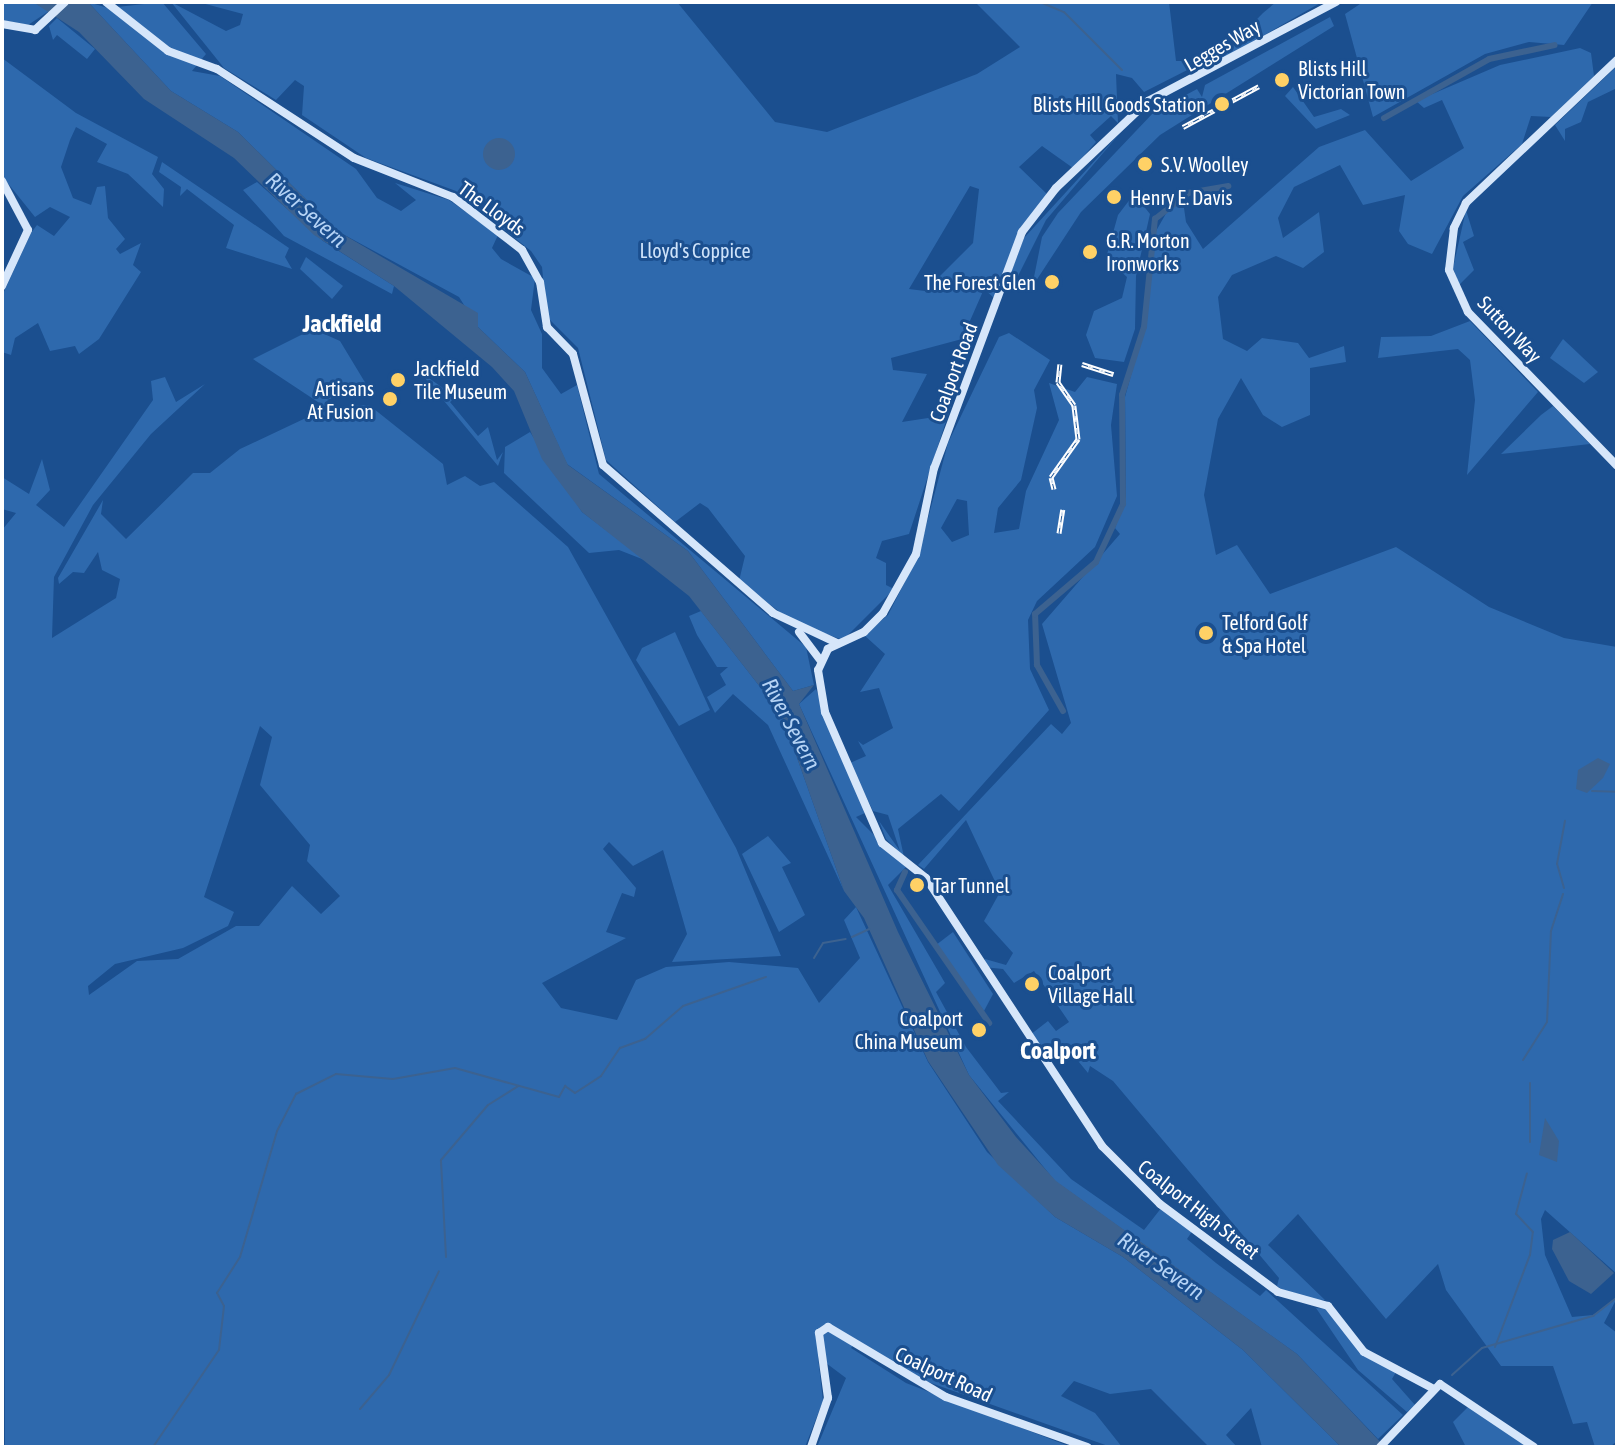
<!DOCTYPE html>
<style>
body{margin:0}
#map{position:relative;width:1619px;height:1449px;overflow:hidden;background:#1b4f8f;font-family:"Asap Condensed",sans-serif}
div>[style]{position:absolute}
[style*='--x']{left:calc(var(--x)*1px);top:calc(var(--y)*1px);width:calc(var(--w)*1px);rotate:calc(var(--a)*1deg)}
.green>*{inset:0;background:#2e69ad}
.water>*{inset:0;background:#3c6290}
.round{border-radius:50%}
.stream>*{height:2px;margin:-1px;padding:0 1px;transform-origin:1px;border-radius:1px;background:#3c6290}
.canal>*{height:6px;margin:-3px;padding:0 3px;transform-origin:3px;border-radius:3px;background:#3c6290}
.secondary>*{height:8px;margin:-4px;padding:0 4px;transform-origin:4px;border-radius:4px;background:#d6e6fa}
.rail>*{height:5px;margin-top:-2.5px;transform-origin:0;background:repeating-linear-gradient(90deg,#1b4f8f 0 6px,#fff 0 12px);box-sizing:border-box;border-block:2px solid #fff}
.dots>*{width:22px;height:22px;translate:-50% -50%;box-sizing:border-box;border:4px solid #1b4f8f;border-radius:50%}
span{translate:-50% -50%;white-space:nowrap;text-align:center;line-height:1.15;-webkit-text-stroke:6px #1b4f8f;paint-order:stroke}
.street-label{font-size:20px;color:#fff}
.poi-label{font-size:20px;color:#fff}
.left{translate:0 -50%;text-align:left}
.right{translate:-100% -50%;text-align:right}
.park-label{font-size:20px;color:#cfe3fa}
.water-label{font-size:22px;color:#b5d3f5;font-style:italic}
.quarter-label{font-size:24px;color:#fff;font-weight:700}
.frame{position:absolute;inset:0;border:4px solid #fff;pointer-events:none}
</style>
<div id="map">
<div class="green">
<div style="clip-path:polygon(2px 2px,33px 2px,49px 11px,28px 25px,2px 20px)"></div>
<div style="clip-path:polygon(88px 2px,108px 8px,162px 2px,206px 54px,192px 71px,220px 76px,356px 169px,377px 198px,401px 211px,416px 200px,395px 183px,449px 200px,498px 235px,492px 248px,501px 259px,535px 278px,531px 310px,542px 334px,542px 368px,561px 394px,577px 385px,599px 474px,806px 647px,814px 685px,793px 691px,688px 551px,567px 464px,525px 372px,478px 327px,459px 297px,339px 232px,238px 132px,171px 91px)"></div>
<div style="clip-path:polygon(evenodd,171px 2px,226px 31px,240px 25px,243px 14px,198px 2px,677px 2px,775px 122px,827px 132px,977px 74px,1020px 47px,975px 2px,1169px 2px,1176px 61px,1205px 61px,1144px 92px,1132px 78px,1116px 74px,1118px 123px,1111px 116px,1090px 135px,1096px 142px,1073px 168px,1042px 146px,1019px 167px,1048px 195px,1021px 227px,994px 298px,984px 289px,962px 339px,891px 358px,893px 370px,927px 374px,902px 422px,941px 416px,952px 403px,909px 534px,882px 541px,876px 558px,886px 563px,886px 585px,894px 589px,843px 640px,793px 622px,739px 581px,745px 556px,708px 508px,700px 503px,675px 522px,606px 460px,578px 348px,547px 317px,542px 267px,531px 251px,456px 191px,366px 158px,302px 115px,304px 86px,295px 80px,276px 100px,224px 68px,171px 2px,970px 186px,979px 189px,973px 243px,925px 291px,909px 289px,970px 186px)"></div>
<div style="clip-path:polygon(1276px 2px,1322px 2px,1212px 65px,1263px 13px)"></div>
<div style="clip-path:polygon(1363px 2px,1593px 2px,1564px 45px,1529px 42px,1485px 54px,1373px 117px,1345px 14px)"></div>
<div style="clip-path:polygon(1330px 17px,1334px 26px,1160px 135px,1081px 212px,1032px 287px,1042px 237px,1058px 213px,1154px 112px,1197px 89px,1202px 97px,1205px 85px)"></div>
<div style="clip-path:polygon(57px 18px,95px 49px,87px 59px,57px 35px,53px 40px,49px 26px)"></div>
<div style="clip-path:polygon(1580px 48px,1591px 53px,1594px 76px,1551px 117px,1531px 116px,1522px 144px,1463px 196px,1432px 254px,1408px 244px,1399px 231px,1405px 195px,1363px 205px,1340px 165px,1294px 187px,1278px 218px,1283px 238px,1319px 212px,1324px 252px,1303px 268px,1276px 256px,1232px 275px,1218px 297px,1223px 339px,1247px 351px,1262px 338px,1298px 343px,1309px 358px,1344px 346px,1346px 362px,1310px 368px,1310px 415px,1282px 427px,1263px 415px,1241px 378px,1218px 419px,1204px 495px,1216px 555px,1237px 545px,1270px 594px,1396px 547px,1489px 607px,1564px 638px,1617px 647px,1617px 1274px,1545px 1210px,1541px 1219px,1545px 1255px,1572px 1317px,1593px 1315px,1617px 1298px,1604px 1323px,1617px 1333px,1617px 1441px,1610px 1447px,1595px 1447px,1587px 1422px,1573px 1424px,1553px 1366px,1501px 1366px,1446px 1290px,1438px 1264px,1386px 1319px,1298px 1214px,1268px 1245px,1325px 1300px,1294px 1299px,1277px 1286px,1279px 1278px,1113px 1081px,1090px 1066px,1088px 1073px,1069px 1050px,1050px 1063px,1030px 1035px,1048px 1021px,1056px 1031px,1069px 1022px,1034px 971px,1014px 983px,1003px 969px,983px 967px,985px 959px,1006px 965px,1013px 953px,984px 921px,1000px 892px,966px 820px,924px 869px,918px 865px,1051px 724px,1062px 734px,1071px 723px,1042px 624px,1120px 534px,1115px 528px,1126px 497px,1125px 397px,1146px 321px,1152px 238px,1168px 210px,1183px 201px,1186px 222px,1203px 249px,1319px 147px,1365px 130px,1411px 181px,1464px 148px,1442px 100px,1424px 108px,1416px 101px,1500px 65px)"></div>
<div style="clip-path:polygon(2px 58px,76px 113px,158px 157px,152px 174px,164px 189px,163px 207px,128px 174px,97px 162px,107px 144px,76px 127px,70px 140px,61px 167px,73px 198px,91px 205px,97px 187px,105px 186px,108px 218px,125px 239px,116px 249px,120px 254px,141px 243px,133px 265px,141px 272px,99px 339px,79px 354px,75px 346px,50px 351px,38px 323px,15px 338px,11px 355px,2px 352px,2px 296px,31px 233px,37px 225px,54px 236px,70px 217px,50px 207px,35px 217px,2px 176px)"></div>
<div style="clip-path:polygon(1617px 66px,1617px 88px,1588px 102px,1581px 122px,1565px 129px,1565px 141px,1555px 125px)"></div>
<div style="clip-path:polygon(1293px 87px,1314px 117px,1341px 109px,1350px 115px,1316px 129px,1285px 96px)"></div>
<div style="clip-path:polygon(1121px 132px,1046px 220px,1011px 290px,1006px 285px,1024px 238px)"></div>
<div style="clip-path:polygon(162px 162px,289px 248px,285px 257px,292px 269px,226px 248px,234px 225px,187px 189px,180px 196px,181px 187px,159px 172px)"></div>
<div style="clip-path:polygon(257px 182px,323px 241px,394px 286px,392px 294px,284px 236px,243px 190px)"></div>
<div style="clip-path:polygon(1134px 194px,1150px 214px,1136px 276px,1135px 329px,1124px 362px,1095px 358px,1086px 335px,1094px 311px,1122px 298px,1127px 277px,1106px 258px,1118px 215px)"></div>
<div style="clip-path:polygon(1466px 210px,1474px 236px,1463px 242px,1474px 270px,1459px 285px,1453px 268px)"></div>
<div style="clip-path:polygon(306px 257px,343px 286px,332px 299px,300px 269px)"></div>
<div style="clip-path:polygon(1470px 321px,1538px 392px,1467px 475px,1475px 400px,1470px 360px,1458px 349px,1378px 358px,1381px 337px,1431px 336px)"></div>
<div style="clip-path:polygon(evenodd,313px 329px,340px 341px,366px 384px,327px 400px,334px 407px,369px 405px,443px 464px,447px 485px,465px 476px,480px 486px,494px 482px,568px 547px,736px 848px,781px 956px,672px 962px,687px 934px,663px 850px,633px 866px,609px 842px,603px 849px,636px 888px,634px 897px,622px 893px,606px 932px,626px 938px,542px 983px,561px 1008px,617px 1020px,636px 980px,666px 967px,729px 962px,798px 968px,819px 1003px,860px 958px,844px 920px,856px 907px,928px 1062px,987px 1152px,1055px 1217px,1123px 1257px,1243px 1350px,1341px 1447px,1262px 1447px,1251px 1408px,1226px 1435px,1237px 1447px,1209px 1447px,1151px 1389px,1110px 1394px,1074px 1381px,1061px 1396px,1095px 1413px,1122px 1447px,1111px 1447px,914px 1377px,857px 1340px,851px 1348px,906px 1383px,1071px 1447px,817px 1447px,846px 1378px,818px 1357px,823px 1401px,805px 1447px,5px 1447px,2px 530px,16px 513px,2px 509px,2px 477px,29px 494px,42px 459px,50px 490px,36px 505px,64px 527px,153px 400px,151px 381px,165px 377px,176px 402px,205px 384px,151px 434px,93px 505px,54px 577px,52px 638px,116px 598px,120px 579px,102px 570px,98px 552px,84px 573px,73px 572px,59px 584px,58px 578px,103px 500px,101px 514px,126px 539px,193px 473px,210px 473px,240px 449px,327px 408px,253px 359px,313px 329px,260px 726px,272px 737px,260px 785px,310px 845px,307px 861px,340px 896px,321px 914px,292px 886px,259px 926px,236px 926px,178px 959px,137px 961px,89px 995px,88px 986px,115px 964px,183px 948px,228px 926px,234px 912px,204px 897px,260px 726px)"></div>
<div style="clip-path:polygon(evenodd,1009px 333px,1050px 360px,1034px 390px,1037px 408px,1021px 480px,998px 508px,994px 533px,1019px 529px,1026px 491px,1059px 420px,1049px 383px,1075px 392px,1087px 377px,1117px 384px,1111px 425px,1117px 496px,1095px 547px,1037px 601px,1028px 620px,1030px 669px,1049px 710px,959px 811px,941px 794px,898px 829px,904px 857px,886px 839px,879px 821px,900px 851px,888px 815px,873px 811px,850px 763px,866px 756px,858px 741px,863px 745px,893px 728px,879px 688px,860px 692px,885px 654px,864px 635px,888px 615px,918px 556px,948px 443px,999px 337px,1009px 333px,957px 499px,967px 501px,969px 535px,952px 542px,941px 528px,957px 499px)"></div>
<div style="clip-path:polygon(1563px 339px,1598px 372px,1584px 383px,1550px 358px)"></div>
<div style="clip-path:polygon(420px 372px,456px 397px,450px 402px,478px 436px,488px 427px,497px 460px,503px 452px,498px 466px)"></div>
<div style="clip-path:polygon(1553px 406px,1590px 444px,1501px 454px,1541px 415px)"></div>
<div style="clip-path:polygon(530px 432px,582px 512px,647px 561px,619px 550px,589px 553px,504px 473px,505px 447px)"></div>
<div style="clip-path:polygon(701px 611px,782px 715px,844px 891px,768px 725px,733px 694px,715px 713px,707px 697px,726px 685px,720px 674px,728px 667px,717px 667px,697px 635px,689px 616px)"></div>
<div style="clip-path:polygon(675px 632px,710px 710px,679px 726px,636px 660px,642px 648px)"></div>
<div style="clip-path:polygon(816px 689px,865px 813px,856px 817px,906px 867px,888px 885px,945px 983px,936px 992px,966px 1047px,1001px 1093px,1009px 1092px,998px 1101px,1071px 1179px,1144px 1230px,1162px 1207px,1193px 1230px,1187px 1239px,1216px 1263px,1260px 1296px,1266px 1290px,1403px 1415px,1378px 1439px,1297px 1354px,1055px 1181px,969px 1075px,799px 704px)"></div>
<div style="clip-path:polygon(768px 836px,791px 863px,782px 867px,805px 915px,779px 932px,742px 854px)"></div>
<div style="clip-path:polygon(953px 932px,993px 994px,984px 1011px,936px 945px)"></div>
<div style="clip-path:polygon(1316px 1308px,1328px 1309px,1363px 1355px,1396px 1372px,1392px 1379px,1415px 1405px,1407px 1412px,1358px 1370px)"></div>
<div style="clip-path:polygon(1469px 1406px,1529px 1447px,1466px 1447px,1453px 1422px)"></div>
</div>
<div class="water">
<div style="clip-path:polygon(33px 2px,88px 2px,171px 91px,238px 132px,339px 232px,478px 313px,478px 327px,525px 372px,568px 465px,688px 551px,793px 691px,814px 685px,799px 704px,898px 932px,969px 1075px,1016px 1137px,1056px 1181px,1297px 1354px,1385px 1447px,1341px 1447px,1243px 1350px,1123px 1257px,1055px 1217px,998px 1165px,928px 1061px,864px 918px,844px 891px,782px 715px,689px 596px,582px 512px,542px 459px,514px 391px,492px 367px,394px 286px,314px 235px,234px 158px,144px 99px,79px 32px)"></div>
<div class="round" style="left:483px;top:138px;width:32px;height:32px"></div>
<div style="clip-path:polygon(1598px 758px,1610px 764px,1603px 778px,1587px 793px,1576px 789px,1578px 770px)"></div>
<div style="clip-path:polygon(1545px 1118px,1559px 1141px,1557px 1162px,1539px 1155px)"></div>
<div style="clip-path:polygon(1570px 1232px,1614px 1273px,1591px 1294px,1569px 1281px,1552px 1249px,1553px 1240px)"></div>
</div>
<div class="stream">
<div style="--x:1040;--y:2;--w:26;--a:23"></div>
<div style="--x:1064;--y:12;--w:82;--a:45"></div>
<div style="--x:1592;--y:791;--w:25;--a:2"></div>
<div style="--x:1564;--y:888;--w:25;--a:-106"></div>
<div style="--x:1557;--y:864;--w:44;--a:-79.5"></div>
<div style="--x:852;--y:937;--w:19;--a:-25"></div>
<div style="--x:814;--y:958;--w:17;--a:-59"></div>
<div style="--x:823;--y:943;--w:23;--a:-10"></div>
<div style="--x:1523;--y:1060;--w:45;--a:-57.7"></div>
<div style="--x:1547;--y:1022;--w:91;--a:-87.5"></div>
<div style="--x:1551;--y:931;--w:39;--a:-72"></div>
<div style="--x:1530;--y:1142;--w:59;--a:-90"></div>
<div style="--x:446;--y:1257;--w:97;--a:-93"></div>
<div style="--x:441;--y:1160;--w:72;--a:-49.5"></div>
<div style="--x:488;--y:1105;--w:36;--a:-32"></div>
<div style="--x:1495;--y:1347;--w:98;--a:-69.2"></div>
<div style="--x:1530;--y:1255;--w:23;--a:-83"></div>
<div style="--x:1533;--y:1232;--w:25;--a:-133"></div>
<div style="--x:1516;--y:1214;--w:42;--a:-75"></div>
<div style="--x:1452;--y:1375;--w:40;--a:-42"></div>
<div style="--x:1482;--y:1348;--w:116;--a:-16.1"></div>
<div style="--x:1593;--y:1316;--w:31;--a:-38"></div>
<div style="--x:360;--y:1409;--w:45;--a:-49.5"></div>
<div style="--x:389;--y:1375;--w:115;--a:-64.3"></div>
<div style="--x:153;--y:1447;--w:117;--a:-55.8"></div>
<div style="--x:219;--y:1350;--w:44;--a:-83.5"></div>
<div style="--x:224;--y:1306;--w:15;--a:-118"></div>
<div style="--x:217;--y:1293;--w:43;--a:-57.4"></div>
<div style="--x:240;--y:1257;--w:131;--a:-73.6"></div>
<div style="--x:277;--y:1131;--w:42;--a:-62.8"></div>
<div style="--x:296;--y:1094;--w:45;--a:-26.6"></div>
<div style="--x:336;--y:1074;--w:57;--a:5"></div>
<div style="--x:393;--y:1079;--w:63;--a:-10.1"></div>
<div style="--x:455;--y:1068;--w:108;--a:15.6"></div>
<div style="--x:559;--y:1097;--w:13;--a:-61"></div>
<div style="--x:565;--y:1086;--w:12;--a:35"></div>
<div style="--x:575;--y:1093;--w:31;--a:-33"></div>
<div style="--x:601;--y:1076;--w:34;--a:-56"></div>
<div style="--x:620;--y:1048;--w:27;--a:-20"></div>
<div style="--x:645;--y:1039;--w:50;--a:-41"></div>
<div style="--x:683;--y:1006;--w:88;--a:-19.3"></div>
</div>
<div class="canal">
<div style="--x:1384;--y:118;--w:120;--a:-29.3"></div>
<div style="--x:1489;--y:59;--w:67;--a:-12"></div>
<div style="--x:1063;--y:711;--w:53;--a:-119.5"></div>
<div style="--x:1037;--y:665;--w:51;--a:-92.2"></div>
<div style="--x:1035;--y:614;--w:80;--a:-40.4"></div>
<div style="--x:1096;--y:562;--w:64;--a:-65"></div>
<div style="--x:1123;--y:504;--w:109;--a:-90.5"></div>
<div style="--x:1122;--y:395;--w:71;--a:-72.1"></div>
<div style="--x:1144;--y:327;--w:109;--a:-84.2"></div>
<div style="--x:1155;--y:219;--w:42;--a:-38.2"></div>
<div style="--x:1188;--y:193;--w:41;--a:-9.9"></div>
<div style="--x:905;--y:872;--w:20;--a:114"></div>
<div style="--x:897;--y:890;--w:162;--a:55.3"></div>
</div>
<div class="secondary">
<div style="--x:106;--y:2;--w:79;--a:38.3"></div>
<div style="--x:168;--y:51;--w:52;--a:20.2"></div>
<div style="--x:217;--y:69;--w:163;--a:33"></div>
<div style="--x:354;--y:158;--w:106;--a:21.5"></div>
<div style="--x:453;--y:197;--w:87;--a:37.5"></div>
<div style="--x:522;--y:250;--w:37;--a:61"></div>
<div style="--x:540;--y:282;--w:46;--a:81.2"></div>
<div style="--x:547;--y:327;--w:37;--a:46"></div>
<div style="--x:573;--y:354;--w:115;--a:74.9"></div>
<div style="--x:603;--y:465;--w:225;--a:41"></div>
<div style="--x:773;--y:613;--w:71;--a:25.1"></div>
<div style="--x:1336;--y:2;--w:212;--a:152.2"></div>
<div style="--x:1148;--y:101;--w:127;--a:136.6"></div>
<div style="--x:1056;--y:188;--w:56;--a:127.7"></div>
<div style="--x:1022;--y:232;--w:252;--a:110.4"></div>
<div style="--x:934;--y:468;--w:88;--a:101.8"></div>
<div style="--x:916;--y:554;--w:68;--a:119.2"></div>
<div style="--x:883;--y:613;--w:27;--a:135"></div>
<div style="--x:864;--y:632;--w:40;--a:155"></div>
<div style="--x:828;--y:649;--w:23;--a:115"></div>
<div style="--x:818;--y:670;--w:43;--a:80.5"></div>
<div style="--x:825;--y:712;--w:143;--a:66.5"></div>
<div style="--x:882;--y:843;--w:56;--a:38.5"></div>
<div style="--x:926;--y:878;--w:321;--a:56.7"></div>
<div style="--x:1102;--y:1146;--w:82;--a:45"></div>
<div style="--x:1160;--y:1204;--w:147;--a:36.7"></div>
<div style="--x:1278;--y:1292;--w:52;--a:15.6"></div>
<div style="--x:1328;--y:1306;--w:58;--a:52"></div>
<div style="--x:1364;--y:1352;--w:77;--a:27.9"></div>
<div style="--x:2;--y:24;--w:34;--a:10"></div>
<div style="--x:35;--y:30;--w:41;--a:-43"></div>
<div style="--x:1617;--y:60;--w:208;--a:136.6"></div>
<div style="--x:1466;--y:203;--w:28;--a:116"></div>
<div style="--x:1454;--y:228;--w:42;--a:96.8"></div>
<div style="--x:1449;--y:270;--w:46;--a:65.7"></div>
<div style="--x:1468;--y:312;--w:214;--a:45.9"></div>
<div style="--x:2;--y:181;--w:55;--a:62"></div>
<div style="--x:28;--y:230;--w:62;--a:114.9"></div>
<div style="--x:799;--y:632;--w:35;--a:53"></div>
<div style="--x:811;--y:1447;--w:52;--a:-70.9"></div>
<div style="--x:828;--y:1398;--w:66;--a:-97.9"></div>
<div style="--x:819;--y:1333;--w:11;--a:-34"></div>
<div style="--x:828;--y:1327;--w:137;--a:30.7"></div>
<div style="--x:946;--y:1397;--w:150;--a:19.5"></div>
<div style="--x:1380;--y:1447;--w:87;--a:-46.4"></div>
<div style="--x:1440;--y:1384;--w:113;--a:33.8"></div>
</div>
<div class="rail">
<div style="--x:1183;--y:127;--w:86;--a:-28.3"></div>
<div style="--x:1082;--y:364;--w:33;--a:18"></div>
<div style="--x:1054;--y:489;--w:12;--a:-104"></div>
<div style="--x:1051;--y:477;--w:47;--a:-54.6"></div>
<div style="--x:1078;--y:439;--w:34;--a:-97"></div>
<div style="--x:1074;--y:405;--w:28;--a:-125"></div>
<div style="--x:1058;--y:382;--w:18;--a:-84"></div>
<div style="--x:1059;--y:533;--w:24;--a:-81"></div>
</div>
<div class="dots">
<div style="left:1282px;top:80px;background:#ffd166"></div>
<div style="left:1222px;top:104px;background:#ffd166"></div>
<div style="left:1145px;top:164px;background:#ffd166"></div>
<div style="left:1114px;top:197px;background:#ffd166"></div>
<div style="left:1090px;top:252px;background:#ffd166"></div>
<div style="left:1052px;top:282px;background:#ffd166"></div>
<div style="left:398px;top:380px;background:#ffd166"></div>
<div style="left:390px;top:399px;background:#ffd166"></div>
<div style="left:1206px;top:633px;background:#ffd166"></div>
<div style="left:917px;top:885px;background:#ffd166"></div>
<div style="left:1032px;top:984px;background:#ffd166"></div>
<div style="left:979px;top:1030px;background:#ffd166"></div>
</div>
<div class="street-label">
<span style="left:1222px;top:45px;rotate:-30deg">Legges Way</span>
<span style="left:492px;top:208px;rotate:36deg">The Lloyds</span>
<span style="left:1510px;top:329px;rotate:47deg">Sutton Way</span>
<span style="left:953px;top:372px;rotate:-70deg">Coalport Road</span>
<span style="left:1199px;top:1209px;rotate:38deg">Coalport High Street</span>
<span style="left:944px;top:1374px;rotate:25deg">Coalport Road</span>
</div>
<div class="poi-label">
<span class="left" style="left:1298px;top:80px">Blists Hill<br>Victorian Town</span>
<span class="right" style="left:1206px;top:104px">Blists Hill Goods Station</span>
<span class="left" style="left:1161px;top:164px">S.V. Woolley</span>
<span class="left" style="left:1130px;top:197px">Henry E. Davis</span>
<span class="left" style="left:1106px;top:252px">G.R. Morton<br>Ironworks</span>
<span class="right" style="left:1036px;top:282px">The Forest Glen</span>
<span class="left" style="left:414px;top:380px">Jackfield<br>Tile Museum</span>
<span class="right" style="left:374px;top:400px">Artisans<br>At Fusion</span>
<span class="left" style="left:1222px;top:634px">Telford Golf<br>&amp; Spa Hotel</span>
<span class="left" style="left:933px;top:885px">Tar Tunnel</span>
<span class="left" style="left:1048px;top:984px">Coalport<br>Village Hall</span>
<span class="right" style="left:963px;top:1030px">Coalport<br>China Museum</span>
</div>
<div class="park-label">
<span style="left:695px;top:250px">Lloyd's Coppice</span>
</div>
<div class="water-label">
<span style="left:306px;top:210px;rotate:42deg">River Severn</span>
<span style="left:791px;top:724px;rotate:62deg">River Severn</span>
<span style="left:1161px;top:1266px;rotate:35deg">River Severn</span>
</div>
<div class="quarter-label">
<span style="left:342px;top:324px">Jackfield</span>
<span style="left:1058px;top:1051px">Coalport</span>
</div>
<div class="frame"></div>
</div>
